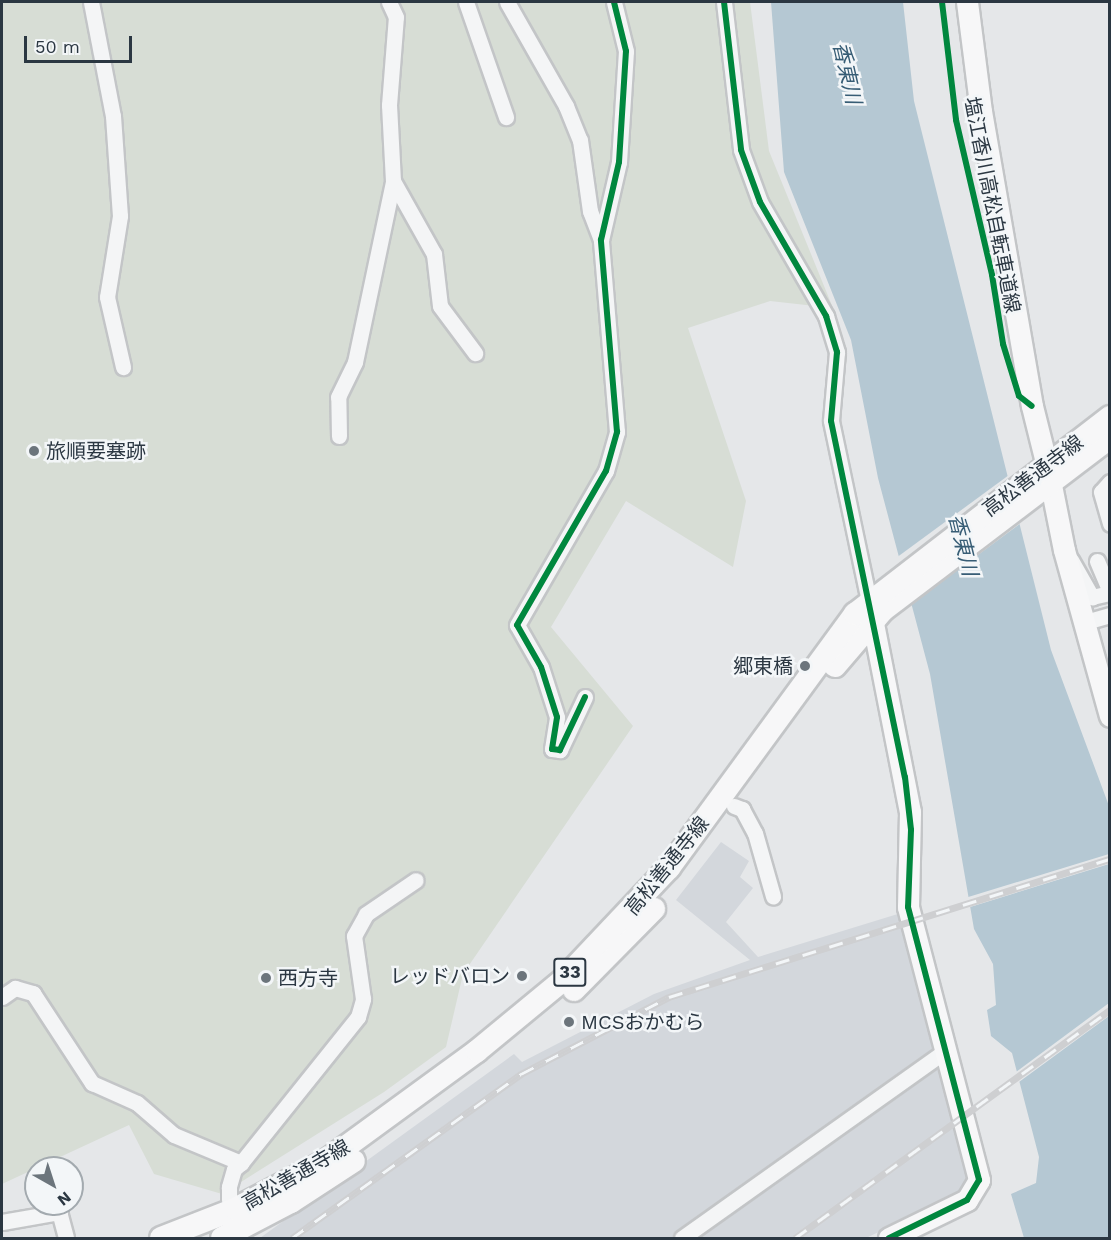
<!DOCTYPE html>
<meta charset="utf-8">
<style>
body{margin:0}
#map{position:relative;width:1111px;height:1240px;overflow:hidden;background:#e5e7e9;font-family:"Work Sans","Noto Sans JP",sans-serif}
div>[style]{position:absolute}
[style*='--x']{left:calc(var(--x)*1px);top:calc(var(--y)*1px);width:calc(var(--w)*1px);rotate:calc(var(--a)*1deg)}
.built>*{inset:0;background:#d3d7dc}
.green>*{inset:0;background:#d7ddd5}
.water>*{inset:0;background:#b5c8d3}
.pier>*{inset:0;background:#e5e7e9}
.roads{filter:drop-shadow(2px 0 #c3c5c7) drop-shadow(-2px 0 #c3c5c7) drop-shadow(0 2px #c3c5c7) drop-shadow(0 -2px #c3c5c7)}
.street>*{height:15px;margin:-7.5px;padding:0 7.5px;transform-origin:7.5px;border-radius:7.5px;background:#f4f5f6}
.secondary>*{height:21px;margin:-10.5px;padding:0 10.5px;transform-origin:10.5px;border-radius:10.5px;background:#f7f7f8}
.primary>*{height:22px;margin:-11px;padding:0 11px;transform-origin:11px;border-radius:11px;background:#f7f7f8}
.rail>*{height:7px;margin-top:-3.5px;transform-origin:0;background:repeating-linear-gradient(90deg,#f3f6f8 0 14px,#cecfd1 0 28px);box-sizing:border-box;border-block:2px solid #cecfd1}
.cycleway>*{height:6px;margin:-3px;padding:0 3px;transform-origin:3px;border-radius:3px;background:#00873e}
.dots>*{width:16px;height:16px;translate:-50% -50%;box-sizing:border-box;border:3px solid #f3f6f8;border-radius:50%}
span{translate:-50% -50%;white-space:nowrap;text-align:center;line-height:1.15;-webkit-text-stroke:5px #f3f6f8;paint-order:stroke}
.shield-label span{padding:2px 4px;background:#f3f6f8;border:2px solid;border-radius:4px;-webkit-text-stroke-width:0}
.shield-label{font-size:18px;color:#2b3742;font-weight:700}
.street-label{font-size:20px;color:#2b3742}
.poi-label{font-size:20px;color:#2b3742}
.left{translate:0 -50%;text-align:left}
.right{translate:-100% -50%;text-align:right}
.water-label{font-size:21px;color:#375d75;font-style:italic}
.frame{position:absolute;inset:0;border:3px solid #2b3742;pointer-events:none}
.north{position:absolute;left:24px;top:1156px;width:60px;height:60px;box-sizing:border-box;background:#f3f6f8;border:2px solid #a3aaaf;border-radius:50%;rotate:141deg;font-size:16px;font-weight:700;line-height:24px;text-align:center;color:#2b3742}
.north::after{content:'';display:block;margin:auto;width:21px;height:27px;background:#6c757c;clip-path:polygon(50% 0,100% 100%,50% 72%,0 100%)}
.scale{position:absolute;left:24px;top:36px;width:108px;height:27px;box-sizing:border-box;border:3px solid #2b3742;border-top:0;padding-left:8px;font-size:18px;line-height:21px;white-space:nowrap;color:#2b3742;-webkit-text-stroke:4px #f3f6f8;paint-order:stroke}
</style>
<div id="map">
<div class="built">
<div style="clip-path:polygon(721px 842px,749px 861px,740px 877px,753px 888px,726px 922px,758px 957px,901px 913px,972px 1174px,965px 1191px,866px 1238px,260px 1238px,514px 1054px,522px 1062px,654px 994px,750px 960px,676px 900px)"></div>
</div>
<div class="green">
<div style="clip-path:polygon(2px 2px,750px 2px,769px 151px,833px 308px,770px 301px,688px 328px,746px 501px,733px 567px,626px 501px,551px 627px,633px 726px,463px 974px,446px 1047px,384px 1092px,222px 1194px,154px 1174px,129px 1125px,2px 1184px)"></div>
</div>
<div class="water">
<div style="clip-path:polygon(771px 2px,903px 2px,914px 101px,1051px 650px,1109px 806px,1109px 1238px,1024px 1238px,1011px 1194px,1036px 1183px,1039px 1157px,1012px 1053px,991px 1036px,987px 1010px,996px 1005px,993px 964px,974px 929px,930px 674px,878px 478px,851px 340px,784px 172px)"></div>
</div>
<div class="pier">
<div style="clip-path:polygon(1009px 475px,1021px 523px,909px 606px,896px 558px)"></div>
<div style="clip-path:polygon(1109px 854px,1109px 864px,967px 908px,965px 898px)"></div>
<div style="clip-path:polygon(1109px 1003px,1109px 1016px,1019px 1082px,1016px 1072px)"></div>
</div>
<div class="roads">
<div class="street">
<div style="--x:91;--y:2;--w:116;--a:79.1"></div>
<div style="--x:113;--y:116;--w:100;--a:86"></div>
<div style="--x:120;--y:216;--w:82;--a:99.1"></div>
<div style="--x:107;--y:297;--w:72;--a:77.1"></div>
<div style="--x:466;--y:2;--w:122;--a:70.8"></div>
<div style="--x:507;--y:2;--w:120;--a:60.4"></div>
<div style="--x:566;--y:106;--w:37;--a:68"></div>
<div style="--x:580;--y:140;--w:72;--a:82"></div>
<div style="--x:590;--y:211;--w:31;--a:69"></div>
<div style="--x:724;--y:2;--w:149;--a:83.4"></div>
<div style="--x:741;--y:150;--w:55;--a:69.9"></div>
<div style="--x:760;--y:202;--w:132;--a:59.9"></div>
<div style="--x:826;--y:316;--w:38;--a:73"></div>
<div style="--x:837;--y:352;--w:69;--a:95"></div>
<div style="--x:831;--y:421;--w:185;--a:78.1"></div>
<div style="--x:393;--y:181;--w:84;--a:60.7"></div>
<div style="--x:434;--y:254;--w:52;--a:83.4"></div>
<div style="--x:440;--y:306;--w:59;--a:53.3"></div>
<div style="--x:339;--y:436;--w:39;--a:-91"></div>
<div style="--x:338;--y:397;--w:39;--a:-64"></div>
<div style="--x:355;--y:362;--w:185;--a:-78.1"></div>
<div style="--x:393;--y:181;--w:76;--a:-93"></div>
<div style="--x:389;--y:105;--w:88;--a:-85.5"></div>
<div style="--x:396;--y:17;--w:17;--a:-115"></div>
<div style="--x:1110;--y:482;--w:13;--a:132"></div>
<div style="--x:1101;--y:492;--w:33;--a:74"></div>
<div style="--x:1071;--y:560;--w:43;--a:60.4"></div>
<div style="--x:1092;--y:597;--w:18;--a:-13"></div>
<div style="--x:1097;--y:561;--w:34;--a:67"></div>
<div style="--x:1082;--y:623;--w:29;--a:-16"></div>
<div style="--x:585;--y:697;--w:59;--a:115.3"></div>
<div style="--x:560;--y:750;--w:8;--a:-173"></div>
<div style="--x:552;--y:749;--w:32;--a:-81"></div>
<div style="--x:557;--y:717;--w:52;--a:-107.7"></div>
<div style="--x:541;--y:667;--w:48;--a:-119.7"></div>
<div style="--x:517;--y:625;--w:178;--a:-60"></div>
<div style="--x:606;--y:471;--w:41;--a:-74.2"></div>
<div style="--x:617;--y:432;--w:193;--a:-94.8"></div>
<div style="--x:601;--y:240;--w:80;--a:-77"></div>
<div style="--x:619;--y:162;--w:111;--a:-86.4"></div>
<div style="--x:626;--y:51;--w:50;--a:-103.8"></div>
<div style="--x:734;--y:806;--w:9;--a:21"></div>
<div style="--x:742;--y:809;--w:27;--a:62"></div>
<div style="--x:755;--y:833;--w:66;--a:74.1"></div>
<div style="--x:2;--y:997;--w:16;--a:-35"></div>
<div style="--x:15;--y:988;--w:19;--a:16"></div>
<div style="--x:33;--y:993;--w:108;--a:56.8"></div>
<div style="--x:92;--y:1083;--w:49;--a:24"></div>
<div style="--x:137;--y:1103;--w:49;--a:40.9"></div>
<div style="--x:174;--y:1135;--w:73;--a:22.7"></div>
<div style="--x:241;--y:1163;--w:9;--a:139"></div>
<div style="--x:234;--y:1169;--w:19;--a:106"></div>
<div style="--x:229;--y:1187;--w:12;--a:90"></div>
<div style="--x:229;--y:1199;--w:18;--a:61"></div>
<div style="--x:241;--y:1163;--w:187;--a:-51.3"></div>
<div style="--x:358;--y:1017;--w:19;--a:-74"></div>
<div style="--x:363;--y:999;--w:64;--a:-98.1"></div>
<div style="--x:354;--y:936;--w:25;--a:-61"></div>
<div style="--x:366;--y:914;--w:60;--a:-34.2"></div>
<div style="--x:57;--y:1204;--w:35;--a:75"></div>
<div style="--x:2;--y:1222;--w:59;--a:-9.8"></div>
<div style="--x:682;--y:1238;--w:325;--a:-35.4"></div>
</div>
<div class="secondary">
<div style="--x:967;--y:2;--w:110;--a:82.7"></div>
<div style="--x:981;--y:111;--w:299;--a:80.2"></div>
<div style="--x:1032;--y:406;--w:62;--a:76"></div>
<div style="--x:1051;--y:485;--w:66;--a:78.7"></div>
<div style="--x:1064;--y:550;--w:172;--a:74.5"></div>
<div style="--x:870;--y:608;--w:208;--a:78.9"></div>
<div style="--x:910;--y:812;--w:95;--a:91.2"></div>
<div style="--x:908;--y:907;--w:282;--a:75.4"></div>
<div style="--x:979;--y:1180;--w:23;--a:121"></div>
<div style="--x:967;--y:1200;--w:87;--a:154"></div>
</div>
<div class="primary">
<div style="--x:835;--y:666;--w:74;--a:-49.4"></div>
<div style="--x:883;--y:610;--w:285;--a:-37.2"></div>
<div style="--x:574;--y:990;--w:114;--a:-45.4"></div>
<div style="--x:161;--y:1238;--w:79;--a:-21.4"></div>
<div style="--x:235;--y:1209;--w:102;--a:-27.6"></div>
<div style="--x:325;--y:1162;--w:188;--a:-36.1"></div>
<div style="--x:477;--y:1051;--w:110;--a:-39.5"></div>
<div style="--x:562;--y:981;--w:156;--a:-46.6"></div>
<div style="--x:669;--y:868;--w:315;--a:-53.8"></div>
<div style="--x:855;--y:614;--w:322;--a:-37.7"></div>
<div style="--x:222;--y:1238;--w:78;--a:-27.6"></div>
<div style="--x:291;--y:1202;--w:75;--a:-33.1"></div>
</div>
</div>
<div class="rail">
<div style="--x:292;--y:1238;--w:282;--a:-35.6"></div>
<div style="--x:521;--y:1074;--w:167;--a:-27.5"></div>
<div style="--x:669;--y:997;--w:462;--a:-17.4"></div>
<div style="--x:795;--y:1238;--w:389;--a:-35.9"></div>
</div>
<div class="cycleway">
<div style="--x:724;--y:2;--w:149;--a:83.4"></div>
<div style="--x:741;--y:150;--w:55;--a:69.9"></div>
<div style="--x:760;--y:202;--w:132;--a:59.9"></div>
<div style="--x:826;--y:316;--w:38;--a:73"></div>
<div style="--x:837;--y:352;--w:69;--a:95"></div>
<div style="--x:831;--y:421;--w:364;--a:78.3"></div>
<div style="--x:905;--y:777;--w:53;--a:83.5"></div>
<div style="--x:911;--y:830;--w:77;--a:92.2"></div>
<div style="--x:908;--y:907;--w:282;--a:75.4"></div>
<div style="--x:979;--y:1180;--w:23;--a:121"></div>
<div style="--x:967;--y:1200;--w:87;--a:154"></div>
<div style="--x:942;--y:2;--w:119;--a:83.2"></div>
<div style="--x:956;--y:120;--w:159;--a:76.9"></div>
<div style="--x:992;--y:275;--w:70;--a:80.9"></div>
<div style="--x:1003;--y:344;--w:54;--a:72.9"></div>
<div style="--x:1019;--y:396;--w:16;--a:38"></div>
<div style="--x:585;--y:697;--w:59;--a:115.3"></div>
<div style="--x:560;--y:750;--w:8;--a:-173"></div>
<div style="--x:552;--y:749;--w:32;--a:-81"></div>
<div style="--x:557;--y:717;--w:52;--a:-107.7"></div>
<div style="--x:541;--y:667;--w:48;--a:-119.7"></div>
<div style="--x:517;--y:625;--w:178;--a:-60"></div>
<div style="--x:606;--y:471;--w:41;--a:-74.2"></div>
<div style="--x:617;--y:432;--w:193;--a:-94.8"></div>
<div style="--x:601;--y:240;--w:80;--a:-77"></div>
<div style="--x:619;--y:162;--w:111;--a:-86.4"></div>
<div style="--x:626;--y:51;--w:50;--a:-103.8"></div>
</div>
<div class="dots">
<div style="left:34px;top:451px;background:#6c757c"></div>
<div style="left:805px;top:666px;background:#6c757c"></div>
<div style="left:522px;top:976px;background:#6c757c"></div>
<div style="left:266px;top:978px;background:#6c757c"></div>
<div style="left:569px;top:1022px;background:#6c757c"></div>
</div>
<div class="shield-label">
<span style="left:570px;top:972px">33</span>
</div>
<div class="street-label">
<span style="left:992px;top:205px;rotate:79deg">塩江香川高松自転車道線</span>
<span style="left:1033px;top:476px;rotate:-37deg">高松善通寺線</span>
<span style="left:667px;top:866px;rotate:-51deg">高松善通寺線</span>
<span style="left:296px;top:1175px;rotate:-30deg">高松善通寺線</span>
</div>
<div class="poi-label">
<span class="left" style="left:46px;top:451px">旅順要塞跡</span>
<span class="right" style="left:793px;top:666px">郷東橋</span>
<span class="right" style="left:510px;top:976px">レッドバロン</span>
<span class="left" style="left:278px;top:978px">西方寺</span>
<span class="left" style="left:581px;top:1022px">MCSおかむら</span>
</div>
<div class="water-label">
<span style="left:847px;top:73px;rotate:77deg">香東川</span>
<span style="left:963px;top:545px;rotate:76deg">香東川</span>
</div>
<div class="frame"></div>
<div class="north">N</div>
<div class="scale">50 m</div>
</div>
